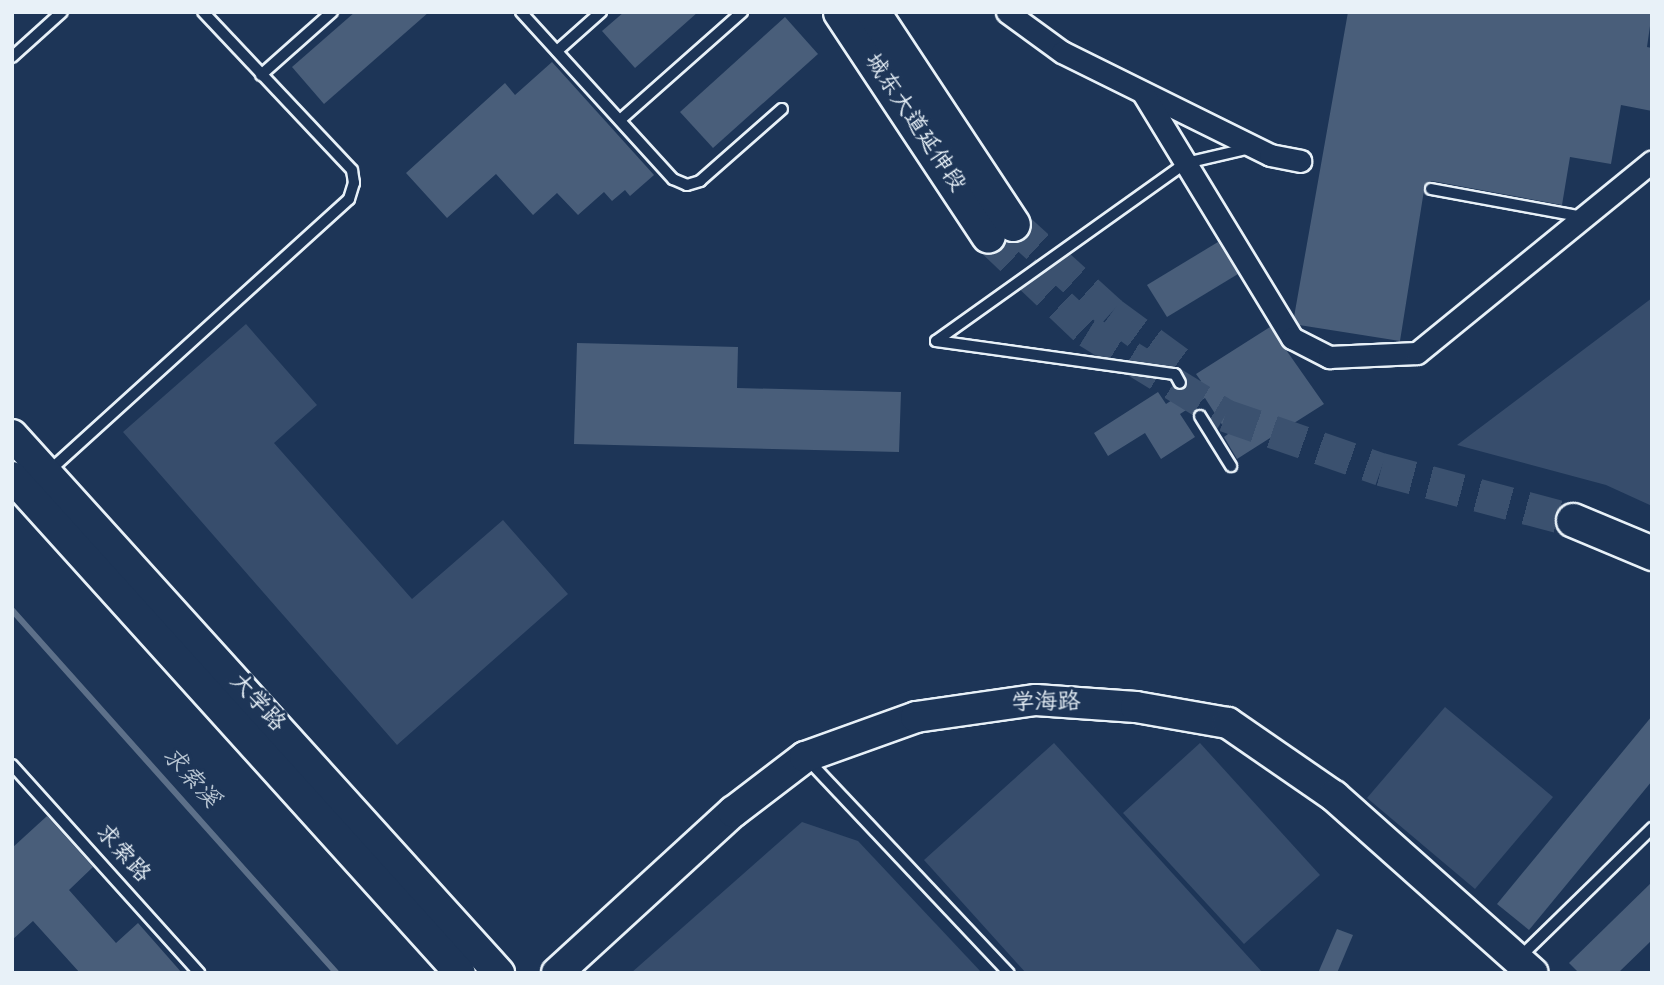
<!DOCTYPE html>
<meta charset="utf-8">
<style>
body{margin:0}
#map{position:relative;width:1664px;height:985px;overflow:hidden;background:#1d3557;font-family:"Gochi Hand","LXGW WenKai TC",sans-serif}
div>[style]{position:absolute}
[style*='--x']{left:calc(var(--x)*1px);top:calc(var(--y)*1px);width:calc(var(--w)*1px);rotate:calc(var(--a)*1deg)}
.green>*{inset:0;background:#374d6c}
.stream>*{height:6px;margin:-3px;padding:0 3px;transform-origin:3px;border-radius:3px;background:#5d7089}
.building>*{inset:0;background:#495e7a}
.primary-tunnel>*{height:33px;margin-top:-16.5px;transform-origin:0;background:repeating-linear-gradient(90deg,#3b516f 0 33px,transparent 0 50px)}
.roads{filter:drop-shadow(2px 0 #e8f1f8) drop-shadow(-2px 0 #e8f1f8) drop-shadow(0 2px #e8f1f8) drop-shadow(0 -2px #e8f1f8)}
.lane>*{height:10px;margin:-5px;padding:0 5px;transform-origin:5px;border-radius:5px;background:#1d3557}
.street>*{height:21px;margin:-10.5px;padding:0 10.5px;transform-origin:10.5px;border-radius:10.5px;background:#1d3557}
.secondary>*{height:30px;margin:-15px;padding:0 15px;transform-origin:15px;border-radius:15px;background:#1d3557}
.primary>*{height:33px;margin:-16.5px;padding:0 16.5px;transform-origin:16.5px;border-radius:16.5px;background:#1d3557}
span{translate:-50% -50%;white-space:nowrap;text-align:center;line-height:1.15;-webkit-text-stroke:6px #1d3557;paint-order:stroke}
.street-label{font-size:23px;color:#e8f1f8}
.water-label{font-size:24px;color:#b7c4d1;font-style:italic}
.frame{position:absolute;inset:0;border:14px solid #e8f1f8;pointer-events:none}
</style>
<div id="map">
<div class="green">
<div style="clip-path:polygon(1652px 298px,1652px 506px,1606px 485px,1457px 445px)"></div>
<div style="clip-path:polygon(246px 324px,317px 405px,274px 443px,412px 599px,503px 520px,568px 594px,397px 745px,123px 432px)"></div>
<div style="clip-path:polygon(1445px 707px,1553px 797px,1475px 889px,1367px 798px)"></div>
<div style="clip-path:polygon(1054px 743px,1263px 973px,1026px 973px,924px 860px)"></div>
<div style="clip-path:polygon(1200px 743px,1320px 875px,1244px 944px,1123px 813px)"></div>
<div style="clip-path:polygon(802px 822px,858px 841px,982px 973px,631px 973px)"></div>
</div>
<div class="stream">
<div style="--x:12;--y:610;--w:487;--a:48.2"></div>
</div>
<div class="building">
<div style="clip-path:polygon(355px 12px,429px 12px,324px 104px,292px 67px)"></div>
<div style="clip-path:polygon(624px 12px,698px 12px,635px 68px,602px 31px)"></div>
<div style="clip-path:polygon(1348px 12px,1652px 12px,1647px 47px,1652px 48px,1652px 111px,1621px 105px,1611px 164px,1570px 157px,1562px 205px,1432px 181px,1425px 184px,1400px 341px,1299px 325px,1294px 317px)"></div>
<div style="clip-path:polygon(785px 17px,818px 54px,713px 148px,680px 112px)"></div>
<div style="clip-path:polygon(552px 62px,654px 175px,630px 196px,625px 190px,612px 201px,604px 192px,578px 215px,557px 193px,533px 215px,496px 174px,447px 218px,406px 173px,505px 83px,515px 95px)"></div>
<div style="clip-path:polygon(1218px 242px,1238px 274px,1167px 317px,1147px 285px)"></div>
<div style="clip-path:polygon(1270px 327px,1324px 404px,1237px 459px,1224px 437px,1228px 434px,1205px 398px,1180px 414px,1195px 437px,1161px 459px,1145px 433px,1108px 456px,1094px 433px,1158px 392px,1166px 404px,1201px 381px,1196px 374px)"></div>
<div style="clip-path:polygon(577px 343px,738px 347px,737px 388px,901px 392px,899px 452px,574px 444px)"></div>
<div style="clip-path:polygon(1652px 716px,1652px 781px,1529px 930px,1497px 904px)"></div>
<div style="clip-path:polygon(47px 816px,93px 867px,69px 890px,116px 943px,138px 923px,182px 973px,80px 973px,33px 921px,12px 940px,12px 848px)"></div>
<div style="clip-path:polygon(1652px 882px,1652px 940px,1618px 973px,1579px 973px,1569px 963px)"></div>
<div style="clip-path:polygon(1337px 929px,1353px 935px,1337px 973px,1318px 973px)"></div>
</div>
<div class="primary-tunnel">
<div style="--x:1013;--y:224;--w:132;--a:42.2"></div>
<div style="--x:1111;--y:313;--w:97;--a:36.2"></div>
<div style="--x:988;--y:236;--w:138;--a:43.5"></div>
<div style="--x:1088;--y:331;--w:161;--a:31.5"></div>
<div style="--x:1225;--y:415;--w:165;--a:19.1"></div>
<div style="--x:1381;--y:469;--w:199;--a:14.9"></div>
</div>
<div class="roads">
<div class="lane">
<div style="--x:521;--y:12;--w:226;--a:47.7"></div>
<div style="--x:673;--y:179;--w:15;--a:23"></div>
<div style="--x:687;--y:185;--w:14;--a:-17"></div>
<div style="--x:700;--y:181;--w:109;--a:-41.3"></div>
<div style="--x:557;--y:51;--w:59;--a:-41.6"></div>
<div style="--x:12;--y:57;--w:67;--a:-42"></div>
<div style="--x:261;--y:75;--w:95;--a:-41.6"></div>
<div style="--x:620;--y:120;--w:163;--a:-41.5"></div>
<div style="--x:1431;--y:189;--w:155;--a:10.4"></div>
<div style="--x:936;--y:341;--w:307;--a:-35.5"></div>
<div style="--x:1186;--y:163;--w:66;--a:-13.2"></div>
<div style="--x:936;--y:341;--w:241;--a:7.9"></div>
<div style="--x:1175;--y:374;--w:10;--a:61"></div>
<div style="--x:1200;--y:416;--w:59;--a:58.2"></div>
<div style="--x:49;--y:471;--w:405;--a:-42.2"></div>
<div style="--x:349;--y:199;--w:17;--a:-73"></div>
<div style="--x:354;--y:183;--w:13;--a:-99"></div>
<div style="--x:352;--y:170;--w:217;--a:-133.3"></div>
<div style="--x:807;--y:759;--w:294;--a:46.7"></div>
<div style="--x:12;--y:765;--w:280;--a:48"></div>
<div style="--x:1520;--y:957;--w:185;--a:-44.3"></div>
</div>
<div class="street">
<div style="--x:1007;--y:12;--w:68;--a:36"></div>
<div style="--x:1062;--y:52;--w:232;--a:26.3"></div>
<div style="--x:1270;--y:155;--w:31;--a:11"></div>
<div style="--x:1143;--y:93;--w:287;--a:58.7"></div>
<div style="--x:1292;--y:338;--w:42;--a:27.2"></div>
<div style="--x:1329;--y:357;--w:88;--a:-2.6"></div>
<div style="--x:1417;--y:353;--w:303;--a:-39.2"></div>
</div>
<div class="secondary">
<div style="--x:12;--y:435;--w:726;--a:47.85"></div>
<div style="--x:12;--y:477;--w:668;--a:47.91"></div>
<div style="--x:557;--y:973;--w:239;--a:-42.5"></div>
<div style="--x:733;--y:812;--w:91;--a:-37.4"></div>
<div style="--x:805;--y:757;--w:118;--a:-19.8"></div>
<div style="--x:916;--y:717;--w:121;--a:-8.1"></div>
<div style="--x:1036;--y:700;--w:100;--a:4"></div>
<div style="--x:1136;--y:707;--w:93;--a:9.9"></div>
<div style="--x:1228;--y:723;--w:129;--a:34.6"></div>
<div style="--x:1334;--y:796;--w:266;--a:41.7"></div>
</div>
<div class="primary">
<div style="--x:840;--y:12;--w:268;--a:56.5"></div>
<div style="--x:873;--y:12;--w:254;--a:56.6"></div>
<div style="--x:1573;--y:520;--w:86;--a:22.7"></div>
</div>
</div>
<div class="street-label">
<span style="left:913px;top:124px;rotate:56deg">城东大道延伸段</span>
<span style="left:256px;top:704px;rotate:48deg">大学路</span>
<span style="left:1046px;top:705px;rotate:-1deg">学海路</span>
<span style="left:121px;top:855px;rotate:48deg">求索路</span>
</div>
<div class="water-label">
<span style="left:189px;top:779px;rotate:48deg">求索溪</span>
</div>
<div class="frame"></div>
</div>
